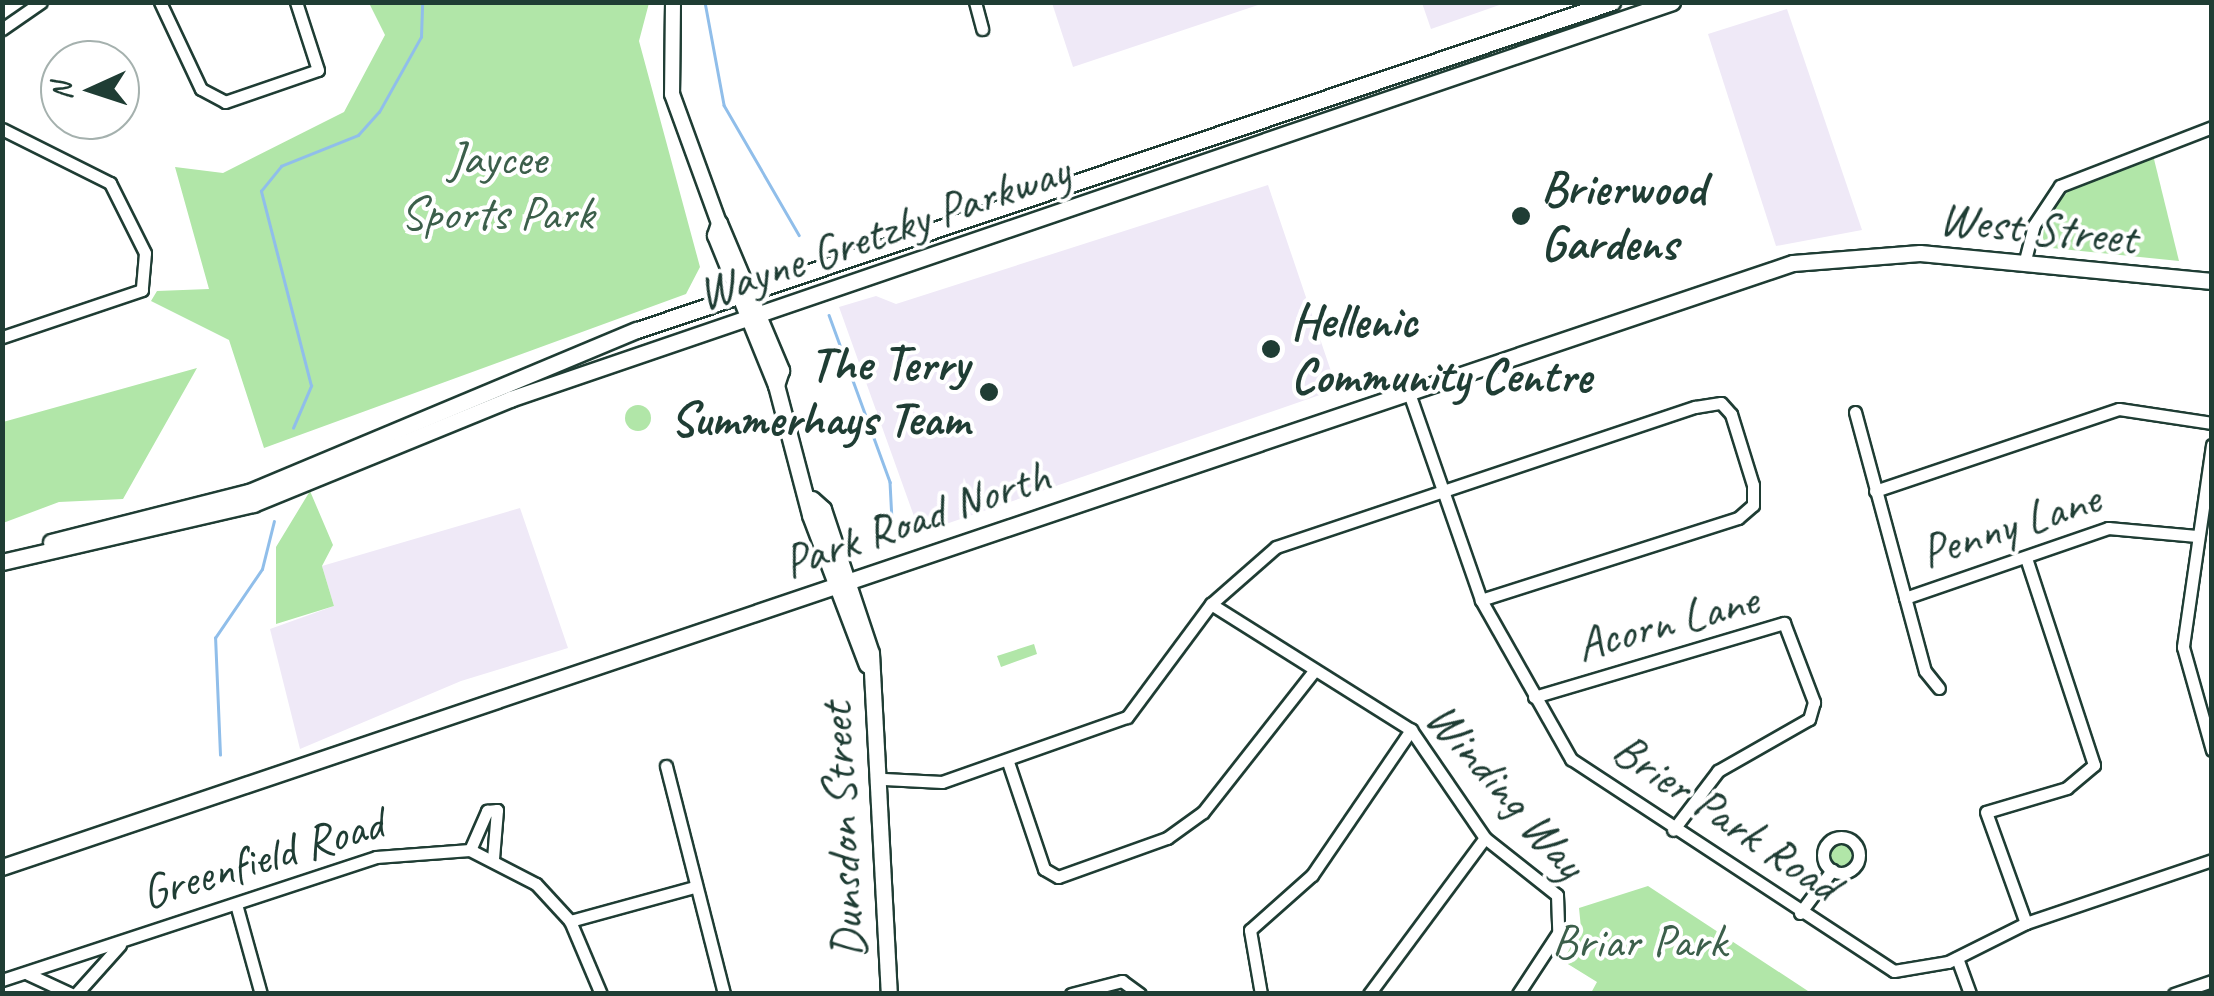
<!DOCTYPE html>
<style>
body{margin:0}
#map{position:relative;width:2214px;height:996px;overflow:hidden;background:#fff;font-family:Caveat,sans-serif}
div>[style]{position:absolute}
[style*='--x']{left:calc(var(--x)*1px);top:calc(var(--y)*1px);width:calc(var(--w)*1px);rotate:calc(var(--a)*1deg)}
.built>*{inset:0;background:#efe9f7}
.green>*{inset:0;background:#b1e6a8}
.round{border-radius:50%}
.stream>*{height:2.5px;margin:-1.25px;padding:0 1.25px;transform-origin:1.25px;border-radius:1.25px;background:#90beea}
.roads{filter:drop-shadow(2px 0 #1f3d34) drop-shadow(-2px 0 #1f3d34) drop-shadow(0 2px #1f3d34) drop-shadow(0 -2px #1f3d34)}
.minor>*{height:11px;margin:-5.5px;padding:0 5.5px;transform-origin:5.5px;border-radius:5.5px;background:#fff}
.minor>.ring{margin:-5.5px;padding:0;box-sizing:content-box;background:none;border:11px solid #fff;border-radius:50%}
.tertiary>*{height:14px;margin:-7px;padding:0 7px;transform-origin:7px;border-radius:7px;background:#fff}
.secondary>*{height:15px;margin:-7.5px;padding:0 7.5px;transform-origin:7.5px;border-radius:7.5px;background:#fff}
.dots>*{width:28px;height:28px;translate:-50% -50%;box-sizing:border-box;border:5px solid #fff;border-radius:50%}
span{translate:-50% -50%;white-space:nowrap;text-align:center;line-height:1.15;-webkit-text-stroke:8px #fff;paint-order:stroke}
.park-label{font-size:48px;color:#3c5f4b}
.poi-label{font-size:48px;color:#1f3d34;font-weight:700}
.left{translate:0 -50%;text-align:left}
.right{translate:-100% -50%;text-align:right}
.street-label{font-size:48px;color:#1f3d34}
.frame{position:absolute;inset:0;border:5px solid #1f3d34;pointer-events:none}
.north{position:absolute;left:40px;top:40px;width:100px;height:100px;box-sizing:border-box;background:#fff;border:2px solid #a5b1ae;border-radius:50%;rotate:267deg;font-size:28px;font-weight:700;line-height:40px;text-align:center;color:#1f3d34}
.north::after{content:'';display:block;margin:auto;width:35px;height:45px;background:#1f3d34;clip-path:polygon(50% 0,100% 100%,50% 72%,0 100%)}
</style>
<div id="map">
<div class="built">
<div style="clip-path:polygon(1052px 3px,1052px 2px,1264px 3px,1073px 67px)"></div>
<div style="clip-path:polygon(1422px 3px,1422px 2px,1505px 3px,1431px 29px)"></div>
<div style="clip-path:polygon(1787px 9px,1862px 230px,1776px 246px,1708px 34px)"></div>
<div style="clip-path:polygon(1268px 185px,1337px 389px,920px 533px,839px 307px,876px 296px,896px 304px)"></div>
<div style="clip-path:polygon(520px 508px,568px 648px,461px 681px,300px 749px,270px 629px,334px 606px,322px 566px)"></div>
</div>
<div class="green">
<div style="clip-path:polygon(369px 3px,649px 3px,639px 41px,700px 267px,686px 294px,264px 448px,229px 340px,151px 301px,157px 291px,209px 289px,175px 167px,223px 173px,344px 112px,385px 35px)"></div>
<div style="clip-path:polygon(2153px 155px,2179px 261px,2042px 247px,2045px 218px,2076px 182px)"></div>
<div style="clip-path:polygon(197px 368px,123px 499px,59px 502px,3px 523px,3px 422px)"></div>
<div class="round" style="left:625px;top:405px;width:26px;height:26px"></div>
<div style="clip-path:polygon(310px 491px,333px 545px,322px 566px,334px 606px,276px 624px,276px 547px)"></div>
<div style="clip-path:polygon(1034px 644px,1037px 654px,1001px 667px,997px 656px)"></div>
<div class="round" style="left:1828px;top:840px;width:28px;height:28px"></div>
<div style="clip-path:polygon(1648px 886px,1811px 993px,1591px 993px,1597px 982px,1563px 961px,1581px 928px,1579px 908px)"></div>
</div>
<div class="stream">
<div style="--x:705;--y:2;--w:105;--a:79.5"></div>
<div style="--x:724;--y:105;--w:150;--a:60"></div>
<div style="--x:829;--y:315;--w:178;--a:69.9"></div>
<div style="--x:890;--y:482;--w:34;--a:87"></div>
<div style="--x:293;--y:428;--w:46;--a:-66.8"></div>
<div style="--x:311;--y:386;--w:201;--a:-104.4"></div>
<div style="--x:261;--y:191;--w:32;--a:-51"></div>
<div style="--x:281;--y:166;--w:83;--a:-21.9"></div>
<div style="--x:358;--y:135;--w:31;--a:-48"></div>
<div style="--x:379;--y:112;--w:86;--a:-60.8"></div>
<div style="--x:421;--y:37;--w:35;--a:-88"></div>
<div style="--x:220;--y:755;--w:117;--a:-92.4"></div>
<div style="--x:215;--y:638;--w:83;--a:-55.7"></div>
<div style="--x:262;--y:569;--w:49;--a:-76"></div>
</div>
<div class="roads">
<div class="minor">
<div style="--x:160;--y:2;--w:96;--a:64.8"></div>
<div style="--x:201;--y:89;--w:27;--a:28"></div>
<div style="--x:225;--y:102;--w:98;--a:-19"></div>
<div style="--x:318;--y:70;--w:71;--a:-107.9"></div>
<div style="--x:975;--y:2;--w:28;--a:75"></div>
<div style="--x:2;--y:29;--w:47;--a:-34.7"></div>
<div style="--x:2;--y:129;--w:121;--a:26.6"></div>
<div style="--x:110;--y:183;--w:78;--a:63.4"></div>
<div style="--x:145;--y:253;--w:37;--a:95"></div>
<div style="--x:142;--y:290;--w:148;--a:161.4"></div>
<div style="--x:2024;--y:264;--w:40;--a:-75.6"></div>
<div style="--x:2034;--y:225;--w:47;--a:-56.3"></div>
<div style="--x:2060;--y:186;--w:163;--a:-21.2"></div>
<div style="--x:1409;--y:393;--w:219;--a:70.8"></div>
<div style="--x:1481;--y:600;--w:183;--a:60.5"></div>
<div style="--x:1571;--y:759;--w:386;--a:33.3"></div>
<div style="--x:1894;--y:971;--w:55;--a:-9.5"></div>
<div style="--x:1948;--y:962;--w:87;--a:-26.6"></div>
<div style="--x:2026;--y:923;--w:196;--a:-18.7"></div>
<div style="--x:1855;--y:412;--w:268;--a:74.9"></div>
<div style="--x:1925;--y:671;--w:22;--a:51"></div>
<div style="--x:2212;--y:445;--w:204;--a:98.2"></div>
<div style="--x:2183;--y:647;--w:107;--a:74.3"></div>
<div style="--x:1875;--y:491;--w:257;--a:-18.6"></div>
<div style="--x:2119;--y:409;--w:94;--a:8.6"></div>
<div style="--x:2026;--y:558;--w:218;--a:71.8"></div>
<div style="--x:2094;--y:765;--w:35;--a:140"></div>
<div style="--x:2067;--y:788;--w:84;--a:163.5"></div>
<div style="--x:1986;--y:812;--w:118;--a:70.2"></div>
<div style="--x:1905;--y:598;--w:215;--a:-19"></div>
<div style="--x:2108;--y:528;--w:89;--a:5.1"></div>
<div style="--x:1211;--y:604;--w:236;--a:32.2"></div>
<div style="--x:1411;--y:730;--w:131;--a:55.6"></div>
<div style="--x:1485;--y:838;--w:92;--a:38.4"></div>
<div style="--x:1557;--y:895;--w:38;--a:88"></div>
<div style="--x:1558;--y:933;--w:73;--a:123.3"></div>
<div style="--x:1534;--y:697;--w:261;--a:-16.5"></div>
<div style="--x:1784;--y:623;--w:85;--a:69.2"></div>
<div style="--x:1814;--y:702;--w:18;--a:106"></div>
<div style="--x:1809;--y:719;--w:105;--a:150.3"></div>
<div style="--x:1718;--y:771;--w:74;--a:127.3"></div>
<div style="--x:1008;--y:762;--w:113;--a:71.4"></div>
<div style="--x:1044;--y:869;--w:16;--a:30"></div>
<div style="--x:1058;--y:877;--w:116;--a:-19.7"></div>
<div style="--x:1167;--y:838;--w:44;--a:-35.8"></div>
<div style="--x:1203;--y:812;--w:179;--a:-51.8"></div>
<div style="--x:666;--y:766;--w:235;--a:75.7"></div>
<div style="--x:884;--y:779;--w:58;--a:3"></div>
<div style="--x:942;--y:782;--w:196;--a:-19.4"></div>
<div style="--x:1127;--y:717;--w:141;--a:-53.4"></div>
<div style="--x:1211;--y:604;--w:86;--a:-41.2"></div>
<div style="--x:1276;--y:547;--w:442;--a:-18.5"></div>
<div style="--x:1695;--y:407;--w:26;--a:-9"></div>
<div style="--x:1721;--y:403;--w:15;--a:48"></div>
<div style="--x:1731;--y:414;--w:74;--a:72.8"></div>
<div style="--x:1753;--y:485;--w:20;--a:90"></div>
<div style="--x:1753;--y:505;--w:20;--a:139"></div>
<div style="--x:1738;--y:518;--w:270;--a:162.3"></div>
<div class="ring" style="left:1823px;top:837px;width:25px;height:25px"></div>
<div style="--x:470;--y:850;--w:43;--a:-66.4"></div>
<div style="--x:487;--y:811;--w:10;--a:-6"></div>
<div style="--x:497;--y:810;--w:49;--a:94.7"></div>
<div style="--x:236;--y:904;--w:93;--a:74.5"></div>
<div style="--x:1800;--y:913;--w:54;--a:-53.3"></div>
<div style="--x:570;--y:921;--w:129;--a:-15.3"></div>
<div style="--x:1957;--y:958;--w:38;--a:70"></div>
<div style="--x:28;--y:974;--w:47;--a:24.9"></div>
<div style="--x:2;--y:980;--w:394;--a:-18.2"></div>
<div style="--x:376;--y:857;--w:94;--a:-4.3"></div>
<div style="--x:470;--y:850;--w:74;--a:27.3"></div>
<div style="--x:536;--y:884;--w:50;--a:47.4"></div>
<div style="--x:570;--y:921;--w:79;--a:67"></div>
<div style="--x:76;--y:994;--w:66;--a:-48.1"></div>
<div style="--x:1071;--y:994;--w:53;--a:-14.3"></div>
<div style="--x:1122;--y:981;--w:22;--a:36"></div>
<div style="--x:1261;--y:994;--w:65;--a:-99.8"></div>
<div style="--x:1250;--y:930;--w:83;--a:-41.6"></div>
<div style="--x:1312;--y:875;--w:176;--a:-55.7"></div>
<div style="--x:1369;--y:994;--w:194;--a:-53.4"></div>
<div style="--x:2174;--y:994;--w:40;--a:-18.9"></div>
</div>
<div class="tertiary">
<div style="--x:673;--y:2;--w:92;--a:90.6"></div>
<div style="--x:672;--y:94;--w:137;--a:70"></div>
</div>
<div class="secondary">
<div style="--x:719;--y:223;--w:13;--a:108"></div>
<div style="--x:715;--y:235;--w:162;--a:67.9"></div>
<div style="--x:776;--y:385;--w:134;--a:75.3"></div>
<div style="--x:810;--y:515;--w:160;--a:69.2"></div>
<div style="--x:719;--y:223;--w:160;--a:67.1"></div>
<div style="--x:781;--y:370;--w:16;--a:108"></div>
<div style="--x:812;--y:499;--w:15;--a:42"></div>
<div style="--x:823;--y:509;--w:152;--a:71.6"></div>
<div style="--x:871;--y:653;--w:341;--a:87"></div>
<div style="--x:51;--y:542;--w:204;--a:-14.2"></div>
<div style="--x:249;--y:492;--w:420;--a:-22.7"></div>
<div style="--x:637;--y:330;--w:1029;--a:-18.59"></div>
<div style="--x:2;--y:562;--w:258;--a:-13"></div>
<div style="--x:253;--y:504;--w:278;--a:-22.2"></div>
<div style="--x:510;--y:399;--w:1228;--a:-18.86"></div>
<div style="--x:2;--y:867;--w:1890;--a:-18.64"></div>
<div style="--x:1793;--y:263;--w:127;--a:-4.5"></div>
<div style="--x:1920;--y:253;--w:293;--a:5.5"></div>
</div>
</div>
<div class="dots">
<div style="left:1521px;top:216px;background:#1f3d34"></div>
<div style="left:1271px;top:349px;background:#1f3d34"></div>
<div style="left:989px;top:392px;background:#1f3d34"></div>
</div>
<div class="park-label">
<span style="left:497px;top:186px">Jaycee<br>Sports Park</span>
<span style="left:1639px;top:942px">Briar Park</span>
</div>
<div class="poi-label">
<span class="left" style="left:1541px;top:216px">Brierwood<br>Gardens</span>
<span class="left" style="left:1291px;top:349px">Hellenic<br>Community Centre</span>
<span class="right" style="left:969px;top:392px">The Terry<br>Summerhays Team</span>
</div>
<div class="street-label">
<span style="left:2038px;top:228px;rotate:6deg">West Street</span>
<span style="left:883px;top:232px;rotate:-19deg">Wayne Gretzky Parkway</span>
<span style="left:916px;top:519px;rotate:-19deg">Park Road North</span>
<span style="left:2010px;top:525px;rotate:-18deg">Penny Lane</span>
<span style="left:1667px;top:622px;rotate:-15deg">Acorn Lane</span>
<span style="left:1506px;top:790px;rotate:49deg">Winding Way</span>
<span style="left:1726px;top:817px;rotate:34deg">Brier Park Road</span>
<span style="left:842px;top:831px;rotate:-93deg">Dunsdon Street</span>
<span style="left:262px;top:858px;rotate:-17deg">Greenfield Road</span>
</div>
<div class="frame"></div>
<div class="north">N</div>
</div>
